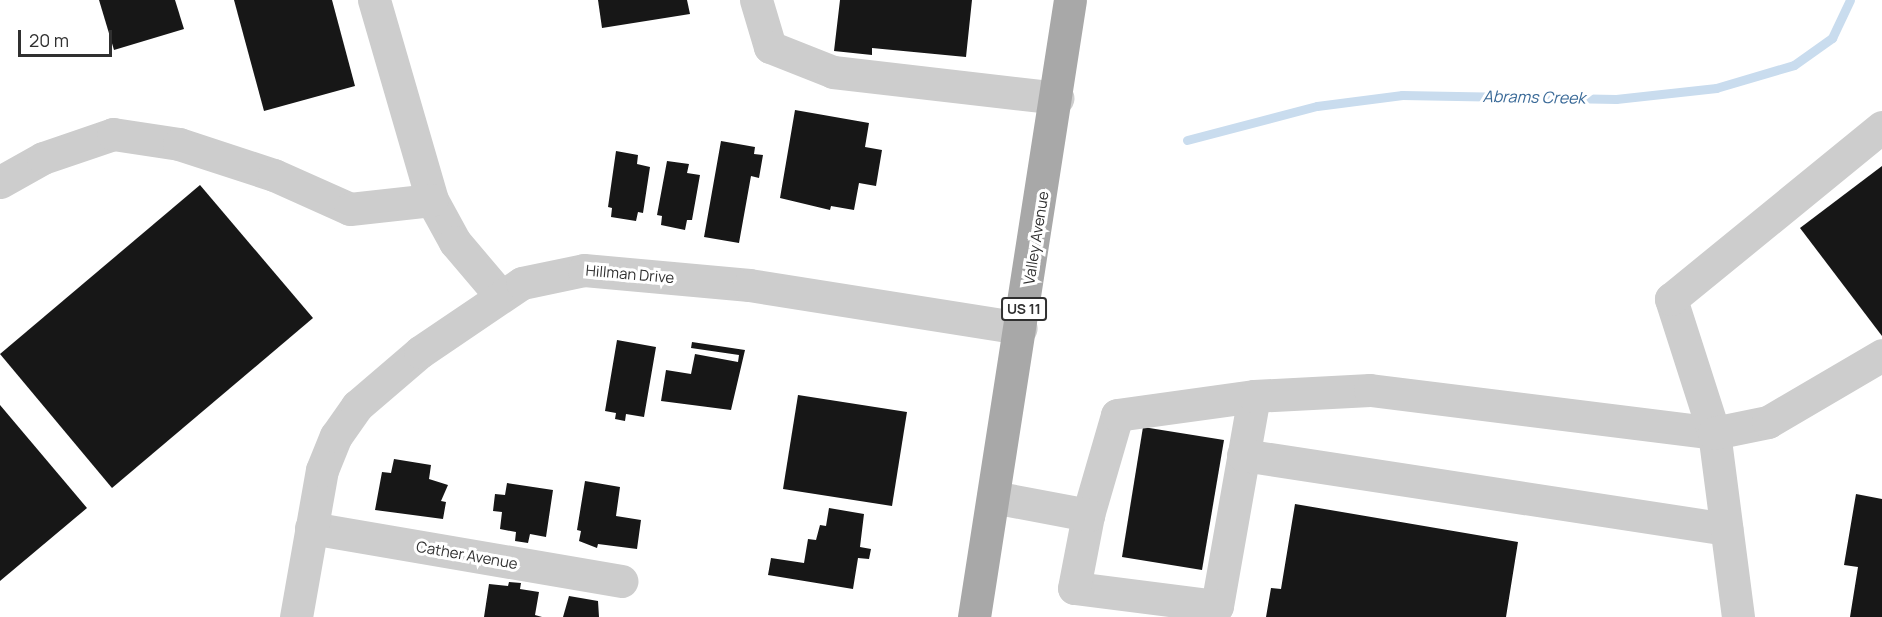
<!DOCTYPE html>
<style>
body{margin:0}
#map{position:relative;width:1882px;height:617px;overflow:hidden;background:#fff;font-family:Manrope,sans-serif}
div>[style]{position:absolute}
[style*='--x']{left:calc(var(--x)*1px);top:calc(var(--y)*1px);width:calc(var(--w)*1px);rotate:calc(var(--a)*1deg)}
.stream>*{height:9px;margin:-4.5px;padding:0 4.5px;transform-origin:4.5px;border-radius:4.5px;background:#c9dcee}
.building>*{inset:0;background:#171717}
.minor>*{height:33px;margin:-16.5px;padding:0 16.5px;transform-origin:16.5px;border-radius:16.5px;background:#cdcdcd}
.major>*{height:33px;margin:-16.5px;padding:0 16.5px;transform-origin:16.5px;border-radius:16.5px;background:#a8a8a8}
span{translate:-50% -50%;white-space:nowrap;text-align:center;line-height:1.15;-webkit-text-stroke:6px #fff;paint-order:stroke}
.shield-label span{padding:2px 4px;background:#fff;border:2px solid;border-radius:4px;-webkit-text-stroke-width:0}
.shield-label{font-size:14px;color:#303030;font-weight:700}
.street-label{font-size:15px;color:#303030}
.water-label{font-size:16px;color:#396997;font-style:italic}
.scale{position:absolute;left:18px;top:30px;width:94px;height:27px;box-sizing:border-box;border:3px solid #303030;border-top:0;padding-left:8px;font-size:18px;line-height:21px;white-space:nowrap;color:#303030;-webkit-text-stroke:4px #fff;paint-order:stroke}
</style>
<div id="map">
<div class="stream">
<div style="--x:1187;--y:140;--w:134;--a:-14.7"></div>
<div style="--x:1317;--y:106;--w:86;--a:-7.4"></div>
<div style="--x:1402;--y:95;--w:214;--a:1.1"></div>
<div style="--x:1616;--y:99;--w:101;--a:-6.3"></div>
<div style="--x:1716;--y:88;--w:81;--a:-16.4"></div>
<div style="--x:1794;--y:65;--w:47;--a:-35.4"></div>
<div style="--x:1832;--y:38;--w:42;--a:-64.7"></div>
</div>
<div class="building">
<div style="clip-path:polygon(99px 0,175px 0,184px 29px,114px 50px)"></div>
<div style="clip-path:polygon(234px 0,332px 0,355px 86px,264px 111px)"></div>
<div style="clip-path:polygon(598px 0,687px 0,690px 14px,602px 28px)"></div>
<div style="clip-path:polygon(840px 0,972px 0,966px 57px,872px 48px,872px 55px,834px 51px)"></div>
<div style="clip-path:polygon(795px 110px,869px 123px,865px 147px,882px 150px,876px 186px,859px 183px,854px 210px,831px 206px,830px 210px,780px 198px)"></div>
<div style="clip-path:polygon(721px 141px,755px 147px,754px 154px,763px 155px,759px 178px,751px 176px,739px 243px,704px 237px)"></div>
<div style="clip-path:polygon(616px 151px,638px 155px,637px 164px,650px 167px,643px 213px,638px 212px,636px 221px,611px 217px,612px 208px,608px 207px)"></div>
<div style="clip-path:polygon(667px 161px,689px 164px,687px 173px,700px 175px,692px 220px,687px 220px,685px 230px,661px 225px,662px 216px,657px 215px)"></div>
<div style="clip-path:polygon(1882px 166px,1882px 336px,1800px 228px)"></div>
<div style="clip-path:polygon(200px 185px,313px 318px,112px 488px,0 354px)"></div>
<div style="clip-path:polygon(617px 340px,656px 347px,644px 417px,626px 414px,625px 421px,615px 419px,616px 413px,605px 411px)"></div>
<div style="clip-path:polygon(692px 342px,745px 350px,731px 410px,661px 401px,666px 370px,691px 374px,695px 354px,738px 362px,739px 355px,691px 348px)"></div>
<div style="clip-path:polygon(798px 395px,907px 412px,892px 506px,783px 489px)"></div>
<div style="clip-path:polygon(0 405px,87px 508px,0 581px)"></div>
<div style="clip-path:polygon(1143px 427px,1224px 440px,1202px 570px,1122px 557px)"></div>
<div style="clip-path:polygon(394px 459px,431px 465px,429px 479px,448px 485px,441px 501px,446px 502px,443px 519px,375px 510px,382px 472px,391px 473px)"></div>
<div style="clip-path:polygon(585px 481px,620px 487px,616px 516px,641px 520px,637px 549px,598px 544px,597px 548px,579px 541px,581px 531px,577px 530px)"></div>
<div style="clip-path:polygon(507px 483px,553px 490px,546px 537px,530px 534px,528px 543px,515px 541px,516px 532px,500px 529px,502px 512px,493px 511px,495px 494px,505px 495px)"></div>
<div style="clip-path:polygon(1856px 494px,1882px 499px,1882px 617px,1850px 617px,1858px 567px,1844px 565px)"></div>
<div style="clip-path:polygon(1295px 504px,1518px 542px,1506px 617px,1266px 617px,1271px 588px,1281px 589px)"></div>
<div style="clip-path:polygon(829px 508px,864px 514px,860px 547px,871px 549px,869px 559px,858px 558px,853px 589px,768px 575px,771px 558px,804px 563px,808px 539px,816px 540px,820px 525px,826px 526px)"></div>
<div style="clip-path:polygon(509px 582px,521px 583px,520px 589px,539px 592px,535px 615px,542px 617px,484px 617px,489px 584px,508px 586px)"></div>
<div style="clip-path:polygon(569px 596px,598px 601px,599px 617px,563px 617px)"></div>
</div>
<div class="minor">
<div style="--x:374;--y:0;--w:208;--a:73.8"></div>
<div style="--x:432;--y:200;--w:48;--a:61.3"></div>
<div style="--x:455;--y:242;--w:70;--a:49.7"></div>
<div style="--x:756;--y:0;--w:49;--a:73.4"></div>
<div style="--x:770;--y:47;--w:68;--a:21.6"></div>
<div style="--x:833;--y:72;--w:226;--a:6.6"></div>
<div style="--x:0;--y:182;--w:49;--a:-29.2"></div>
<div style="--x:43;--y:158;--w:74;--a:-18.9"></div>
<div style="--x:113;--y:134;--w:67;--a:8.6"></div>
<div style="--x:179;--y:144;--w:100;--a:18.1"></div>
<div style="--x:274;--y:175;--w:83;--a:24.1"></div>
<div style="--x:350;--y:209;--w:82;--a:-6.3"></div>
<div style="--x:1254;--y:396;--w:213;--a:100"></div>
<div style="--x:1217;--y:606;--w:144;--a:-172.8"></div>
<div style="--x:1074;--y:588;--w:74;--a:-79.1"></div>
<div style="--x:1088;--y:515;--w:104;--a:-73.8"></div>
<div style="--x:1117;--y:415;--w:138;--a:-7.9"></div>
<div style="--x:1254;--y:396;--w:116;--a:-3"></div>
<div style="--x:1370;--y:390;--w:347;--a:7.1"></div>
<div style="--x:1714;--y:433;--w:141;--a:-107.8"></div>
<div style="--x:1671;--y:299;--w:272;--a:-39.2"></div>
<div style="--x:1243;--y:455;--w:489;--a:8.7"></div>
<div style="--x:993;--y:497;--w:97;--a:10.7"></div>
<div style="--x:311;--y:528;--w:315;--a:9.7"></div>
<div style="--x:296;--y:617;--w:149;--a:-80"></div>
<div style="--x:322;--y:470;--w:37;--a:-68"></div>
<div style="--x:336;--y:436;--w:37;--a:-55"></div>
<div style="--x:357;--y:406;--w:83;--a:-40.6"></div>
<div style="--x:420;--y:352;--w:123;--a:-34.1"></div>
<div style="--x:522;--y:283;--w:63;--a:-11.8"></div>
<div style="--x:584;--y:270;--w:166;--a:5.2"></div>
<div style="--x:749;--y:285;--w:275;--a:9"></div>
<div style="--x:1738;--y:617;--w:186;--a:-97.4"></div>
<div style="--x:1714;--y:433;--w:55;--a:-11.5"></div>
<div style="--x:1768;--y:422;--w:132;--a:-30.4"></div>
</div>
<div class="major">
<div style="--x:974;--y:617;--w:624;--a:-81.16"></div>
</div>
<div class="shield-label">
<span style="left:1024px;top:309px">US 11</span>
</div>
<div class="street-label">
<span style="left:1036px;top:238px;rotate:-81deg">Valley Avenue</span>
<span style="left:630px;top:274px;rotate:5deg">Hillman Drive</span>
<span style="left:467px;top:555px;rotate:10deg">Cather Avenue</span>
</div>
<div class="water-label">
<span style="left:1534px;top:97px;rotate:1deg">Abrams Creek</span>
</div>
<div class="scale">20 m</div>
</div>
